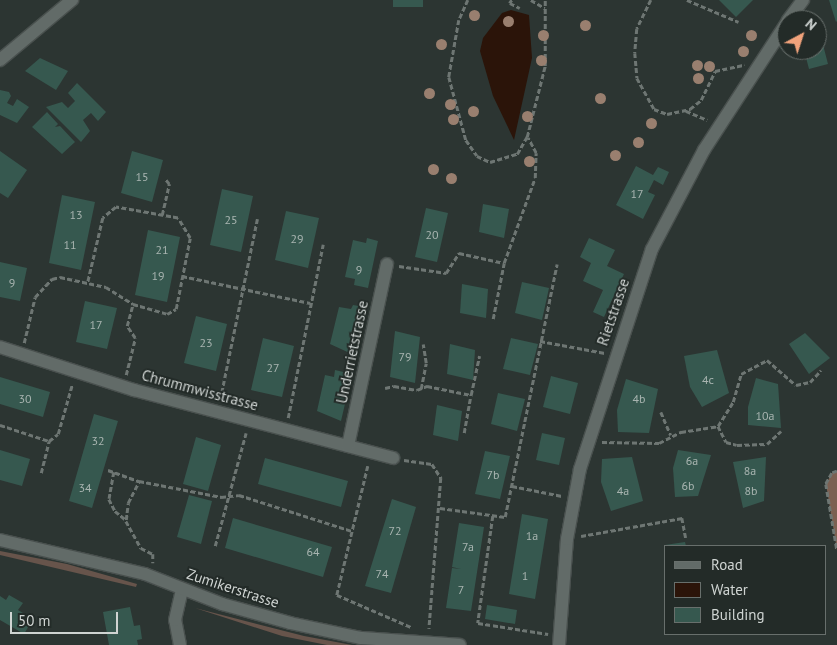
<!DOCTYPE html>
<style>
body{margin:0}
#map{position:relative;width:837px;height:645px;overflow:hidden;background:#2c3532;font-family:"PT Sans",sans-serif}
div>[style]{position:absolute}
[style*='--x']{left:calc(var(--x)*1px);top:calc(var(--y)*1px);width:calc(var(--w)*1px);rotate:calc(var(--a)*1deg)}
.green>*{inset:0;background:#67544b}
.forest>*{inset:0;background:#7c6052}
.water>*{inset:0;background:#2b1409}
.building>*{inset:0;background:#36584f}
.path>*{height:2.5px;margin-top:-1.25px;transform-origin:0;background:repeating-linear-gradient(90deg,#6e7673 0 5px,transparent 0 7.5px)}
.roads{filter:drop-shadow(1px 0 #49504e) drop-shadow(-1px 0 #49504e) drop-shadow(0 1px #49504e) drop-shadow(0 -1px #49504e)}
.street>*{height:12px;margin:-6px;padding:0 6px;transform-origin:6px;border-radius:6px;background:#626b68}
.secondary>*{height:12px;margin:-6px;padding:0 6px;transform-origin:6px;border-radius:6px;background:#626b68}
.trees>*{width:11px;height:11px;margin:-5.5px;border-radius:50%;background:#997f6f}
span{translate:-50% -50%;white-space:nowrap;text-align:center;line-height:1.15;-webkit-text-stroke:4px #232b28;paint-order:stroke}
.number-label{font-size:12px;color:#a9b5b1}
.number-label span{-webkit-text-stroke-width:0}
.street-label{font-size:15px;color:#cfd4d2}
.legend{position:absolute;left:664px;top:545px;width:162px;height:90px;box-sizing:border-box;background:#232b28;border:1px solid #686f6c;margin:0;padding:6px 9px;list-style:none;font-size:15px;color:#cfd4d2}
.legend li{display:flex;align-items:center;gap:10px;height:25px}
.legend b{width:25px;border:1px solid #686f6c}
.north{position:absolute;left:777px;top:10px;width:50px;height:50px;box-sizing:border-box;background:#232b28;border:1px solid #686f6c;border-radius:50%;rotate:40deg;font-size:14px;font-weight:700;line-height:20px;text-align:center;color:#cfd4d2}
.north::after{content:'';display:block;margin:auto;width:18px;height:22px;background:#f1a27b;clip-path:polygon(50% 0,100% 100%,50% 72%,0 100%)}
.scale{position:absolute;left:10px;top:612px;width:108px;height:22px;box-sizing:border-box;border:2px solid #cfd4d2;border-top:0;padding-left:6px;font-size:15px;line-height:18px;white-space:nowrap;color:#cfd4d2;-webkit-text-stroke:4px #232b28;paint-order:stroke}
</style>
<div id="map">
<div class="green">
<div style="clip-path:polygon(0 551px,67px 564px,137px 584px,136px 587px,0 555px)"></div>
<div style="clip-path:polygon(195px 608px,304px 636px,352px 645px,327px 645px,282px 636px)"></div>
</div>
<div class="forest">
<div style="clip-path:polygon(837px 471px,837px 550px,826px 484px,832px 473px)"></div>
</div>
<div class="water">
<div style="clip-path:polygon(511px 10px,529px 15px,532px 58px,514px 140px,493px 96px,480px 51px,483px 38px,502px 13px)"></div>
</div>
<div class="building">
<div style="clip-path:polygon(393px 0,423px 0,423px 7px,393px 7px)"></div>
<div style="clip-path:polygon(719px 0,753px 0,736px 17px)"></div>
<div style="clip-path:polygon(829px 0,837px 0,837px 21px,836px 22px)"></div>
<div style="clip-path:polygon(821px 37px,828px 64px,809px 69px,804px 50px,817px 50px,817px 38px)"></div>
<div style="clip-path:polygon(40px 58px,68px 71px,56px 90px,25px 71px)"></div>
<div style="clip-path:polygon(77px 83px,106px 112px,98px 121px,91px 113px,83px 120px,90px 131px,81px 142px,46px 107px,62px 102px,68px 108px,75px 101px,68px 93px)"></div>
<div style="clip-path:polygon(0 90px,9px 92px,11px 96px,7px 103px,13px 106px,17px 99px,29px 107px,17px 123px,0 115px)"></div>
<div style="clip-path:polygon(47px 112px,58px 124px,55px 127px,60px 126px,75px 142px,62px 154px,32px 127px)"></div>
<div style="clip-path:polygon(0 151px,27px 170px,8px 198px,0 193px)"></div>
<div style="clip-path:polygon(132px 151px,163px 160px,152px 202px,121px 193px)"></div>
<div style="clip-path:polygon(636px 166px,653px 175px,658px 167px,669px 172px,663px 185px,654px 180px,648px 192px,655px 195px,643px 219px,616px 205px)"></div>
<div style="clip-path:polygon(222px 189px,253px 196px,241px 252px,210px 245px)"></div>
<div style="clip-path:polygon(62px 195px,95px 202px,81px 270px,49px 263px)"></div>
<div style="clip-path:polygon(483px 204px,509px 209px,504px 238px,479px 232px)"></div>
<div style="clip-path:polygon(426px 208px,448px 213px,437px 262px,415px 257px)"></div>
<div style="clip-path:polygon(286px 211px,319px 218px,308px 268px,275px 260px)"></div>
<div style="clip-path:polygon(148px 230px,180px 237px,167px 302px,135px 295px)"></div>
<div style="clip-path:polygon(367px 238px,378px 241px,368px 288px,354px 285px,355px 279px,345px 277px,353px 240px,366px 243px)"></div>
<div style="clip-path:polygon(589px 238px,615px 250px,607px 266px,624px 274px,604px 317px,593px 312px,603px 290px,583px 281px,591px 263px,580px 257px)"></div>
<div style="clip-path:polygon(0 262px,27px 268px,20px 301px,0 297px)"></div>
<div style="clip-path:polygon(522px 282px,549px 288px,542px 320px,515px 313px)"></div>
<div style="clip-path:polygon(462px 284px,488px 289px,486px 318px,460px 313px)"></div>
<div style="clip-path:polygon(85px 301px,117px 308px,107px 349px,76px 342px)"></div>
<div style="clip-path:polygon(353px 305px,364px 307px,354px 355px,330px 344px,339px 307px,351px 309px)"></div>
<div style="clip-path:polygon(196px 316px,227px 324px,216px 371px,184px 363px)"></div>
<div style="clip-path:polygon(395px 331px,420px 337px,415px 383px,390px 377px)"></div>
<div style="clip-path:polygon(805px 333px,830px 358px,809px 374px,789px 344px)"></div>
<div style="clip-path:polygon(263px 338px,294px 346px,282px 397px,251px 390px)"></div>
<div style="clip-path:polygon(511px 338px,538px 344px,530px 375px,503px 369px)"></div>
<div style="clip-path:polygon(450px 344px,475px 350px,473px 380px,447px 374px)"></div>
<div style="clip-path:polygon(717px 350px,729px 393px,702px 407px,690px 387px,684px 356px)"></div>
<div style="clip-path:polygon(335px 370px,352px 374px,341px 421px,317px 411px,325px 375px,334px 377px)"></div>
<div style="clip-path:polygon(551px 376px,578px 383px,570px 414px,543px 407px)"></div>
<div style="clip-path:polygon(0 377px,50px 392px,43px 417px,0 404px)"></div>
<div style="clip-path:polygon(756px 378px,778px 384px,781px 428px,748px 425px,748px 407px)"></div>
<div style="clip-path:polygon(626px 379px,658px 389px,649px 433px,618px 432px,617px 410px)"></div>
<div style="clip-path:polygon(498px 393px,525px 399px,517px 431px,491px 424px)"></div>
<div style="clip-path:polygon(437px 405px,462px 411px,458px 441px,433px 435px)"></div>
<div style="clip-path:polygon(94px 414px,118px 421px,92px 508px,69px 501px)"></div>
<div style="clip-path:polygon(542px 433px,565px 438px,559px 465px,536px 460px)"></div>
<div style="clip-path:polygon(196px 437px,221px 445px,208px 491px,183px 484px)"></div>
<div style="clip-path:polygon(0 450px,30px 459px,22px 486px,0 480px)"></div>
<div style="clip-path:polygon(678px 450px,711px 455px,698px 496px,675px 497px,673px 468px)"></div>
<div style="clip-path:polygon(485px 451px,510px 456px,500px 499px,475px 494px)"></div>
<div style="clip-path:polygon(632px 457px,643px 501px,611px 511px,601px 482px,602px 459px)"></div>
<div style="clip-path:polygon(766px 457px,764px 501px,743px 508px,733px 462px)"></div>
<div style="clip-path:polygon(265px 458px,348px 481px,341px 507px,258px 484px)"></div>
<div style="clip-path:polygon(189px 495px,212px 501px,201px 544px,177px 537px)"></div>
<div style="clip-path:polygon(392px 499px,416px 507px,391px 593px,365px 586px)"></div>
<div style="clip-path:polygon(522px 514px,548px 519px,535px 599px,509px 594px)"></div>
<div style="clip-path:polygon(233px 518px,332px 547px,323px 577px,225px 548px)"></div>
<div style="clip-path:polygon(459px 523px,484px 527px,471px 611px,446px 608px,452px 568px,461px 569px,452px 567px)"></div>
<div style="clip-path:polygon(685px 542px,686px 546px,665px 546px,665px 545px)"></div>
<div style="clip-path:polygon(9px 595px,23px 603px,18px 610px,33px 619px,24px 634px,0 620px,0 596px,6px 600px)"></div>
<div style="clip-path:polygon(487px 605px,517px 610px,515px 624px,485px 619px)"></div>
<div style="clip-path:polygon(130px 607px,134px 626px,140px 625px,142px 639px,137px 640px,138px 645px,109px 645px,103px 612px)"></div>
</div>
<div class="path">
<div style="--x:468;--y:0;--w:22;--a:114"></div>
<div style="--x:459;--y:20;--w:58;--a:100"></div>
<div style="--x:449;--y:77;--w:65;--a:74.9"></div>
<div style="--x:466;--y:140;--w:19;--a:55"></div>
<div style="--x:477;--y:156;--w:14;--a:25"></div>
<div style="--x:490;--y:162;--w:28;--a:-17"></div>
<div style="--x:517;--y:154;--w:20;--a:-60"></div>
<div style="--x:527;--y:137;--w:73;--a:-75.8"></div>
<div style="--x:545;--y:66;--w:66;--a:-90"></div>
<div style="--x:512;--y:0;--w:4;--a:124"></div>
<div style="--x:510;--y:3;--w:11;--a:27"></div>
<div style="--x:531;--y:0;--w:16;--a:30"></div>
<div style="--x:651;--y:0;--w:32;--a:116"></div>
<div style="--x:637;--y:29;--w:24;--a:95"></div>
<div style="--x:635;--y:53;--w:25;--a:85"></div>
<div style="--x:637;--y:78;--w:35;--a:61"></div>
<div style="--x:654;--y:109;--w:14;--a:21"></div>
<div style="--x:667;--y:114;--w:24;--a:-12"></div>
<div style="--x:690;--y:109;--w:14;--a:-39"></div>
<div style="--x:701;--y:100;--w:32;--a:-64"></div>
<div style="--x:715;--y:71;--w:30;--a:-12"></div>
<div style="--x:687;--y:0;--w:56;--a:22.9"></div>
<div style="--x:686;--y:111;--w:23;--a:23"></div>
<div style="--x:162;--y:215;--w:32;--a:-77"></div>
<div style="--x:169;--y:184;--w:6;--a:-129"></div>
<div style="--x:399;--y:266;--w:48;--a:8.5"></div>
<div style="--x:446;--y:273;--w:24;--a:-57"></div>
<div style="--x:459;--y:253;--w:46;--a:12.5"></div>
<div style="--x:182;--y:276;--w:131;--a:11.9"></div>
<div style="--x:493;--y:319;--w:57;--a:-78.9"></div>
<div style="--x:504;--y:263;--w:90;--a:-70"></div>
<div style="--x:535;--y:178;--w:25;--a:-88"></div>
<div style="--x:536;--y:153;--w:17;--a:-118"></div>
<div style="--x:540;--y:341;--w:66;--a:10.5"></div>
<div style="--x:24;--y:343;--w:47;--a:-76.6"></div>
<div style="--x:35;--y:297;--w:25;--a:-47"></div>
<div style="--x:52;--y:279;--w:8;--a:-14"></div>
<div style="--x:60;--y:277;--w:47;--a:12.3"></div>
<div style="--x:106;--y:287;--w:32;--a:32"></div>
<div style="--x:133;--y:304;--w:35;--a:16"></div>
<div style="--x:167;--y:314;--w:10;--a:-29"></div>
<div style="--x:176;--y:309;--w:72;--a:-78.8"></div>
<div style="--x:190;--y:238;--w:23;--a:-121"></div>
<div style="--x:178;--y:218;--w:63;--a:-169.9"></div>
<div style="--x:116;--y:207;--w:17;--a:140"></div>
<div style="--x:103;--y:218;--w:66;--a:103.2"></div>
<div style="--x:126;--y:375;--w:38;--a:-76"></div>
<div style="--x:135;--y:338;--w:14;--a:-124"></div>
<div style="--x:127;--y:326;--w:23;--a:-75"></div>
<div style="--x:385;--y:388;--w:9;--a:-13"></div>
<div style="--x:394;--y:386;--w:23;--a:10"></div>
<div style="--x:417;--y:390;--w:11;--a:-22"></div>
<div style="--x:427;--y:386;--w:45;--a:11.6"></div>
<div style="--x:471;--y:395;--w:40;--a:-78"></div>
<div style="--x:421;--y:389;--w:26;--a:-79"></div>
<div style="--x:426;--y:363;--w:19;--a:-99"></div>
<div style="--x:220;--y:400;--w:185;--a:-78.4"></div>
<div style="--x:661;--y:412;--w:25;--a:67"></div>
<div style="--x:288;--y:418;--w:177;--a:-78.6"></div>
<div style="--x:0;--y:425;--w:52;--a:18.1"></div>
<div style="--x:718;--y:426;--w:18;--a:63"></div>
<div style="--x:726;--y:442;--w:11;--a:15"></div>
<div style="--x:737;--y:445;--w:30;--a:-2"></div>
<div style="--x:767;--y:444;--w:19;--a:-43"></div>
<div style="--x:464;--y:433;--w:39;--a:-80"></div>
<div style="--x:602;--y:442;--w:57;--a:1"></div>
<div style="--x:659;--y:443;--w:25;--a:-27"></div>
<div style="--x:681;--y:432;--w:37;--a:-9"></div>
<div style="--x:718;--y:426;--w:28;--a:-58"></div>
<div style="--x:733;--y:402;--w:29;--a:-74"></div>
<div style="--x:741;--y:374;--w:30;--a:-28"></div>
<div style="--x:767;--y:360;--w:38;--a:41"></div>
<div style="--x:796;--y:385;--w:14;--a:-12"></div>
<div style="--x:810;--y:382;--w:16;--a:-47"></div>
<div style="--x:404;--y:460;--w:28;--a:8"></div>
<div style="--x:432;--y:464;--w:17;--a:57"></div>
<div style="--x:441;--y:478;--w:151;--a:94.5"></div>
<div style="--x:368;--y:466;--w:133;--a:103.5"></div>
<div style="--x:337;--y:595;--w:81;--a:23.4"></div>
<div style="--x:108;--y:470;--w:33;--a:20"></div>
<div style="--x:139;--y:481;--w:84;--a:11"></div>
<div style="--x:221;--y:497;--w:18;--a:-6"></div>
<div style="--x:239;--y:495;--w:119;--a:17.7"></div>
<div style="--x:837;--y:471;--w:5;--a:158"></div>
<div style="--x:832;--y:473;--w:13;--a:119"></div>
<div style="--x:826;--y:484;--w:67;--a:80.5"></div>
<div style="--x:114;--y:472;--w:27;--a:100"></div>
<div style="--x:109;--y:499;--w:13;--a:63"></div>
<div style="--x:115;--y:511;--w:14;--a:39"></div>
<div style="--x:126;--y:520;--w:17;--a:-83"></div>
<div style="--x:128;--y:503;--w:25;--a:-63"></div>
<div style="--x:41;--y:473;--w:33;--a:-76"></div>
<div style="--x:49;--y:441;--w:11;--a:-38"></div>
<div style="--x:58;--y:434;--w:51;--a:-74.1"></div>
<div style="--x:512;--y:486;--w:51;--a:11.3"></div>
<div style="--x:440;--y:508;--w:66;--a:7.9"></div>
<div style="--x:505;--y:517;--w:258;--a:-78.4"></div>
<div style="--x:493;--y:516;--w:108;--a:98"></div>
<div style="--x:478;--y:623;--w:71;--a:8.9"></div>
<div style="--x:126;--y:521;--w:31;--a:61"></div>
<div style="--x:141;--y:548;--w:13;--a:27"></div>
<div style="--x:153;--y:554;--w:9;--a:90"></div>
<div style="--x:581;--y:536;--w:103;--a:-10.1"></div>
<div style="--x:682;--y:518;--w:20;--a:79"></div>
<div style="--x:215;--y:546;--w:117;--a:-74.7"></div>
</div>
<div class="roads">
<div class="street">
<div style="--x:788;--y:20;--w:25;--a:-53"></div>
<div style="--x:0;--y:60;--w:94;--a:-39.8"></div>
<div style="--x:0;--y:347;--w:141;--a:17.8"></div>
<div style="--x:134;--y:390;--w:268;--a:14.7"></div>
<div style="--x:348;--y:446;--w:186;--a:-77.9"></div>
<div style="--x:180;--y:645;--w:25;--a:-101"></div>
<div style="--x:175;--y:620;--w:32;--a:-77"></div>
<div style="--x:559;--y:645;--w:106;--a:-85.7"></div>
<div style="--x:567;--y:539;--w:71;--a:-79.5"></div>
<div style="--x:580;--y:469;--w:231;--a:-71.9"></div>
<div style="--x:652;--y:249;--w:112;--a:-62.3"></div>
<div style="--x:704;--y:150;--w:153;--a:-57"></div>
</div>
<div class="secondary">
<div style="--x:0;--y:540;--w:149;--a:13.2"></div>
<div style="--x:145;--y:574;--w:83;--a:21.3"></div>
<div style="--x:222;--y:604;--w:71;--a:15.6"></div>
<div style="--x:290;--y:623;--w:73;--a:11.9"></div>
<div style="--x:361;--y:638;--w:99;--a:4"></div>
</div>
</div>
<div class="trees">
<div style="left:474px;top:15px"></div>
<div style="left:508px;top:21px"></div>
<div style="left:585px;top:25px"></div>
<div style="left:543px;top:35px"></div>
<div style="left:751px;top:35px"></div>
<div style="left:441px;top:44px"></div>
<div style="left:743px;top:51px"></div>
<div style="left:541px;top:60px"></div>
<div style="left:697px;top:65px"></div>
<div style="left:709px;top:66px"></div>
<div style="left:698px;top:78px"></div>
<div style="left:429px;top:93px"></div>
<div style="left:600px;top:98px"></div>
<div style="left:450px;top:104px"></div>
<div style="left:473px;top:111px"></div>
<div style="left:527px;top:116px"></div>
<div style="left:453px;top:119px"></div>
<div style="left:651px;top:123px"></div>
<div style="left:638px;top:142px"></div>
<div style="left:615px;top:155px"></div>
<div style="left:529px;top:161px"></div>
<div style="left:433px;top:169px"></div>
<div style="left:451px;top:178px"></div>
</div>
<div class="number-label">
<span style="left:142px;top:177px">15</span>
<span style="left:637px;top:194px">17</span>
<span style="left:76px;top:215px">13</span>
<span style="left:231px;top:220px">25</span>
<span style="left:432px;top:235px">20</span>
<span style="left:297px;top:239px">29</span>
<span style="left:70px;top:245px">11</span>
<span style="left:162px;top:250px">21</span>
<span style="left:359px;top:270px">9</span>
<span style="left:158px;top:276px">19</span>
<span style="left:12px;top:283px">9</span>
<span style="left:96px;top:325px">17</span>
<span style="left:206px;top:343px">23</span>
<span style="left:405px;top:357px">79</span>
<span style="left:273px;top:368px">27</span>
<span style="left:708px;top:380px">4c</span>
<span style="left:25px;top:399px">30</span>
<span style="left:639px;top:399px">4b</span>
<span style="left:765px;top:416px">10a</span>
<span style="left:98px;top:441px">32</span>
<span style="left:692px;top:461px">6a</span>
<span style="left:750px;top:471px">8a</span>
<span style="left:493px;top:475px">7b</span>
<span style="left:688px;top:486px">6b</span>
<span style="left:85px;top:488px">34</span>
<span style="left:623px;top:491px">4a</span>
<span style="left:751px;top:491px">8b</span>
<span style="left:395px;top:531px">72</span>
<span style="left:532px;top:536px">1a</span>
<span style="left:468px;top:547px">7a</span>
<span style="left:313px;top:552px">64</span>
<span style="left:382px;top:574px">74</span>
<span style="left:525px;top:576px">1</span>
<span style="left:461px;top:590px">7</span>
</div>
<div class="street-label">
<span style="left:613px;top:312px;rotate:-71deg">Rietstrasse</span>
<span style="left:352px;top:352px;rotate:-78deg">Underrietstrasse</span>
<span style="left:200px;top:390px;rotate:15deg">Chrummwisstrasse</span>
<span style="left:233px;top:588px;rotate:18deg">Zumikerstrasse</span>
</div>
<ul class="legend">
<li><b style="height:6px;background:#626b68"></b>Road</li>
<li><b style="height:14px;background:#2b1409"></b>Water</li>
<li><b style="height:14px;background:#36584f"></b>Building</li>
</ul>
<div class="north">N</div>
<div class="scale">50 m</div>
</div>
